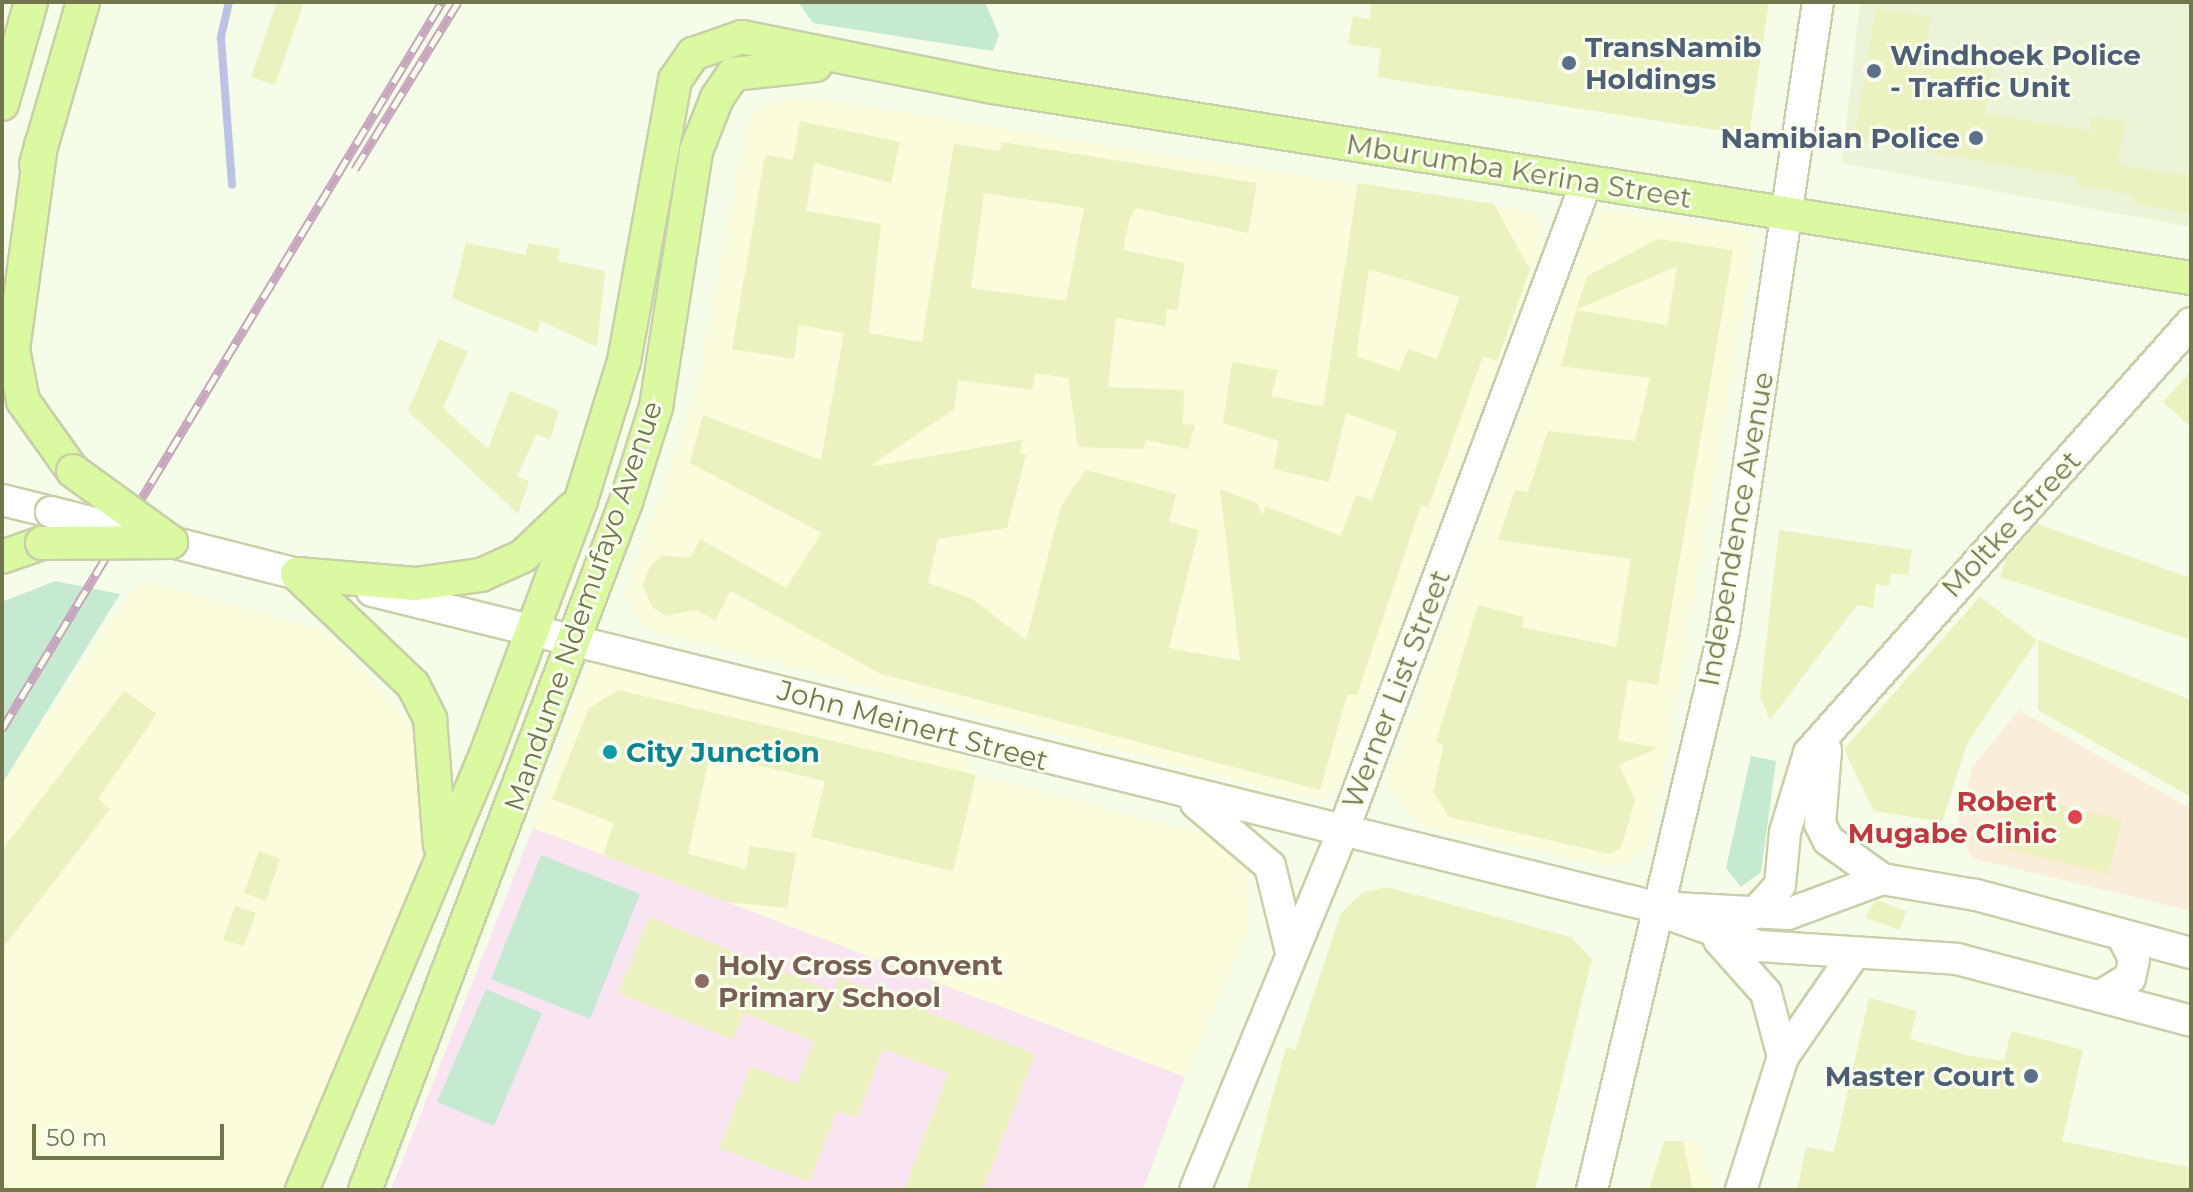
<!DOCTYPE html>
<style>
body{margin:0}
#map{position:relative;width:2193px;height:1192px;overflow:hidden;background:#f5fce7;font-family:Montserrat,sans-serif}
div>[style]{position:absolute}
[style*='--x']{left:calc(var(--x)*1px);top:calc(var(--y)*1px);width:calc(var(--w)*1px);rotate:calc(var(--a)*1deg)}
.residential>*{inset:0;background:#ebf4d6}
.commercial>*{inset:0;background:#fbfcdb}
.education>*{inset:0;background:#f9e4f1}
.medical>*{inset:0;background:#faedda}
.green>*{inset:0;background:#c5ead1}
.stream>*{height:8px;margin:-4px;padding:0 4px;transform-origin:4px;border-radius:4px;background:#bcc1e6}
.building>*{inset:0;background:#ebf1bf}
.roads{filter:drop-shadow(2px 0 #c9cfa8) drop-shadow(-2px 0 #c9cfa8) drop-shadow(0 2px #c9cfa8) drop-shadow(0 -2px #c9cfa8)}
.secondary>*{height:30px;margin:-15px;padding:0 15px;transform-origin:15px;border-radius:15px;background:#fff}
.primary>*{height:32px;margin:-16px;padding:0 16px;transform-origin:16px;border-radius:16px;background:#daf9a1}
.rail>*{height:9px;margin-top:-4.5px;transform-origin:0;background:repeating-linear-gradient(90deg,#f9ffed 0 18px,#c6a5bd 0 36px);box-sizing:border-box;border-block:2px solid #c6a5bd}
.bridges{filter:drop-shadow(2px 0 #c9cfa8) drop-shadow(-2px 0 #c9cfa8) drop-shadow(0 2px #c9cfa8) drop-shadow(0 -2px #c9cfa8)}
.secondary-bridge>*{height:30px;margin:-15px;padding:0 15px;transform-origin:15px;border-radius:15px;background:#fff}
.primary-bridge>*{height:32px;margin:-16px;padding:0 16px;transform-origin:16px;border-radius:16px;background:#daf9a1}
.dots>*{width:22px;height:22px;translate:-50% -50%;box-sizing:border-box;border:4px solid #f9ffed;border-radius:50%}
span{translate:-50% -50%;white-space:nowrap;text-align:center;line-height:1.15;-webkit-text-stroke:6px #f9ffed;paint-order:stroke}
.service-label{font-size:28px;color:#4e5e75;font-weight:700}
.left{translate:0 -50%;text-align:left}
.right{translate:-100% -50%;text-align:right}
.street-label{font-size:28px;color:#72764c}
.culture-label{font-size:28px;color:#0d838f;font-weight:700}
.health-label{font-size:28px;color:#be3a42;font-weight:700}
.education-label{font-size:28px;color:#785e54;font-weight:700}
.frame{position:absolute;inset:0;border:4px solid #72764c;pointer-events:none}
.scale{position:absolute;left:32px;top:1124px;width:192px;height:36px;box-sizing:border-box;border:4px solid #72764c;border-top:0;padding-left:10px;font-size:24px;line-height:28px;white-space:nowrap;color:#72764c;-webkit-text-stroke:6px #f9ffed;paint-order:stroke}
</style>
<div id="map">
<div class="residential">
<div style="clip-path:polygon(1860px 2px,2191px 2px,2191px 227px,1842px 163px)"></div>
</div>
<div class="commercial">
<div style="clip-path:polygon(805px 97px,1535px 213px,1543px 229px,1540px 254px,1337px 789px,1320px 801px,648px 630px,637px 620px,625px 595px,695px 397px,747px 124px,759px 106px)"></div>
<div style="clip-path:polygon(1597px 209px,1756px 233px,1654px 829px,1646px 849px,1620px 868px,1422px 826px,1385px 786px)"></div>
<div style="clip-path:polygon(139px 580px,327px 631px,415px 731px,426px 845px,287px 1190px,2px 1190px,2px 784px)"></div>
<div style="clip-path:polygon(592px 654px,962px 751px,976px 775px,1216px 837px,1245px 869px,1249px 927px,1185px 1077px,533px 828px)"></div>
<div style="clip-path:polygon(1698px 1140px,1714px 1190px,1647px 1190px,1664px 1141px)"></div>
</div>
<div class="education">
<div style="clip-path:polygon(533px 828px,1185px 1077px,1143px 1190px,391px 1190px)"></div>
</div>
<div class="medical">
<div style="clip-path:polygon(2019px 710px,2191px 809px,2191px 911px,1972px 858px,1957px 825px,1973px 766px)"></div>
</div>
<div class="green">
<div style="clip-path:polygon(798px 2px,985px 2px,999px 35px,993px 51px,813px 23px)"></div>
<div style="clip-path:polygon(55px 581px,120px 594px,2px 784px,2px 602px)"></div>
<div style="clip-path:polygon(1751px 756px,1776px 761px,1761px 872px,1741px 887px,1726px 868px)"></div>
<div style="clip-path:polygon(541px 855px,640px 894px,590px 1019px,491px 979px)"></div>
<div style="clip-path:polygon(486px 989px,542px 1013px,494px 1126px,437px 1102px)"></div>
</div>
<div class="stream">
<div style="--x:229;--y:2;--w:37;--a:103"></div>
<div style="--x:221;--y:38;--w:147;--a:85.7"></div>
</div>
<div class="building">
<div style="clip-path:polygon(277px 2px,304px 2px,275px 85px,251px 77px)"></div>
<div style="clip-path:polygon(1372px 2px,1769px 2px,1749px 135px,1377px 77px,1381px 49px,1348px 44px,1353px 16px,1369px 19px)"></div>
<div style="clip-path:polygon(1876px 8px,1931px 17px,1926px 50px,1993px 61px,1985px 113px,2089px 131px,2092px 117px,2125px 122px,2118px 165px,2191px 176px,2191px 213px,2133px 204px,2134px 195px,2076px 185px,2077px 177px,1854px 139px)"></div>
<div style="clip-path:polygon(evenodd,800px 121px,900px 142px,891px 183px,814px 163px,806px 211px,881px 224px,869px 333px,922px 342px,954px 144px,1000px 151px,1002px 142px,1257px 183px,1248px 233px,1136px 208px,1130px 217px,1123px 250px,1185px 263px,1177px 311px,1167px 309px,1165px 326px,1116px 318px,1108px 387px,1184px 390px,1183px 424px,1195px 425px,1188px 449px,1146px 440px,1143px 449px,1078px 447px,1068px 378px,1035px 373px,1032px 390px,958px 380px,954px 409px,869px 467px,1022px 440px,1020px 453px,1026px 455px,1007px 528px,938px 539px,928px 583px,971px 598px,1026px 640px,1061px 506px,1086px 470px,1176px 494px,1169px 522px,1199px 530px,1169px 648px,1240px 661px,1220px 489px,1257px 503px,1263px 515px,1265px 506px,1341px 536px,1356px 495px,1372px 500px,1397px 432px,1346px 413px,1329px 482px,1273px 469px,1279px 441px,1223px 423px,1232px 362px,1278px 370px,1271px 396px,1323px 407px,1358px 183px,1494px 204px,1530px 270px,1497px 361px,1483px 356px,1428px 508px,1421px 505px,1357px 695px,1347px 695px,1320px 790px,881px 674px,731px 591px,715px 620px,696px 610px,666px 616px,652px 607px,643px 585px,650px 566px,661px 556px,691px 557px,700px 539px,786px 588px,822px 533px,690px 463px,703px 415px,821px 460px,844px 333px,799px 325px,794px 359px,732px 349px,765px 155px,793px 160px,800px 121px,984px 193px,1084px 208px,1066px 301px,971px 288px,984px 193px,800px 121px,1369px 269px,1460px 297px,1437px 359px,1408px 349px,1399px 371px,1356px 356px,1369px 269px)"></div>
<div style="clip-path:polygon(1658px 239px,1733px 250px,1658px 685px,1628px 680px,1618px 740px,1658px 748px,1619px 765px,1635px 800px,1621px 848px,1610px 854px,1449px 817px,1433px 792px,1444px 745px,1436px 742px,1478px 605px,1524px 617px,1522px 627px,1616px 647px,1631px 559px,1498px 540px,1515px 490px,1528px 492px,1548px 431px,1635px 441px,1650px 378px,1561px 366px,1576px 310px,1667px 325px,1677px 266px,1576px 310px,1587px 276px)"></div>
<div style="clip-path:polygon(466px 243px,526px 255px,528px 243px,560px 249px,558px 261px,605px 271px,597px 347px,541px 321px,537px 333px,452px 298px)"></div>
<div style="clip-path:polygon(439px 339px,468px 351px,443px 408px,488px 449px,510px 391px,559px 411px,550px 440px,537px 434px,517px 476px,529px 481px,518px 514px,408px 411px)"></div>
<div style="clip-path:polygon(2191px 371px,2191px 427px,2163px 402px)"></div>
<div style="clip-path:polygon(2037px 524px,2191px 578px,2191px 640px,2000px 577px,2006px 559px)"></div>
<div style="clip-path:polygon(1779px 530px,1912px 550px,1908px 575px,1891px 573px,1889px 586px,1876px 584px,1873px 608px,1857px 605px,1770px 720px,1760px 696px)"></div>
<div style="clip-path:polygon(1980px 597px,2037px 640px,1967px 743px,1942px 822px,1874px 811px,1844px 749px)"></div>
<div style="clip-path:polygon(2038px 640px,2191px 700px,2191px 797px,2038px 710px)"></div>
<div style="clip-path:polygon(618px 690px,976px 775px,953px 871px,811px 837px,825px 781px,710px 754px,688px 854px,746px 869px,750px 846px,796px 853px,787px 908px,726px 902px,603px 855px,614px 823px,552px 799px,589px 708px)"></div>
<div style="clip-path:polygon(124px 691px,157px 714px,98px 799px,110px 809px,2px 949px,2px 850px)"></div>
<div style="clip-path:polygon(2013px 794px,2122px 820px,2109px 874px,2000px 847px)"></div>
<div style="clip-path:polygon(259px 851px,280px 859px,266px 901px,244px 893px)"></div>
<div style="clip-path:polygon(1387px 887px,1571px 937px,1592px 959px,1535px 1190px,1247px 1190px,1286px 1047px,1295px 1050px,1341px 913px,1362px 893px)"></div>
<div style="clip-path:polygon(1876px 900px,1906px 911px,1900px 930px,1865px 918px)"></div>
<div style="clip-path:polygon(235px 906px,256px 913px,244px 946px,223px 940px)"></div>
<div style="clip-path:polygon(649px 917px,833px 992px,839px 977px,1035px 1054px,983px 1190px,904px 1190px,948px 1073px,883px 1049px,857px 1118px,837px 1111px,809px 1182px,719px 1148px,751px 1066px,797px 1084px,814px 1041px,744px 1013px,733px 1040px,618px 993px)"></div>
<div style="clip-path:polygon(1869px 998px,1917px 1011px,1910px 1039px,1970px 1056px,2004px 1061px,2011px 1031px,2083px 1050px,2062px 1141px,2191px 1168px,2191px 1190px,1797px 1190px,1806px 1147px,1834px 1152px)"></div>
<div style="clip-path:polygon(1664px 1141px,1683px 1141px,1693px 1190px,1649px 1190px)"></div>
</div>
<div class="roads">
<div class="secondary">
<div style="--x:2;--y:500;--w:50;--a:13.8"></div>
<div style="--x:171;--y:542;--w:155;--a:14.2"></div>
<div style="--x:372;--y:591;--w:1322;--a:13.83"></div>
<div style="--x:1656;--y:907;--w:132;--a:3"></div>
<div style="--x:1788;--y:914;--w:100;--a:-20.4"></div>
<div style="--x:1882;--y:879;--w:95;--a:9.7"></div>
<div style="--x:1976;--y:895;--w:223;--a:15.1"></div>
<div style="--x:1826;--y:750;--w:74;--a:94.6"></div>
<div style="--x:1820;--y:824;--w:18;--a:63"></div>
<div style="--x:1828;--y:840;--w:67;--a:35.8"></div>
<div style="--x:1196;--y:803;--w:97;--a:40.4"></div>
<div style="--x:1270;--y:866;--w:89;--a:76.3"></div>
<div style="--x:1668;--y:914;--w:96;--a:19.6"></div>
<div style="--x:1758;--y:946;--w:199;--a:3.7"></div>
<div style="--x:1957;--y:959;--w:242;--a:14.8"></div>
<div style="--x:1754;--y:914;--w:39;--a:-48"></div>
<div style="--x:1780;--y:885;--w:53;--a:-84.6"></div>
<div style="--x:1785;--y:832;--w:83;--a:-73.1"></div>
<div style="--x:1809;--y:753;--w:575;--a:-48.38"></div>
<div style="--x:1719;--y:940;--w:71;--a:48.4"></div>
<div style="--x:1766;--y:993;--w:66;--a:75.1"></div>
<div style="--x:2100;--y:996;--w:35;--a:-31"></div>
<div style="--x:2130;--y:978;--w:19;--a:-78"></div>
<div style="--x:2134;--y:959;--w:25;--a:-117"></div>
<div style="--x:1195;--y:1190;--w:385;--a:-67.6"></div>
<div style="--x:1342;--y:834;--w:695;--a:-69.45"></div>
<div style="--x:1592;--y:1190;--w:574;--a:-76.71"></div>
<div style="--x:1724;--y:631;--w:636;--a:-81.5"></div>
<div style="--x:1741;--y:1190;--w:139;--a:-72.5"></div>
<div style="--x:1783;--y:1057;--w:125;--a:-55.4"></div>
</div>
<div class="primary">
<div style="--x:2;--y:104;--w:106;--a:-74.1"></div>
<div style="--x:41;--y:145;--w:206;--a:97.8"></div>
<div style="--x:13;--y:349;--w:53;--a:79.1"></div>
<div style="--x:23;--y:401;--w:86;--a:54.5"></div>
<div style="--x:36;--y:164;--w:169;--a:-73.8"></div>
<div style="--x:2;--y:557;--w:42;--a:-19.3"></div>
<div style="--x:297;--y:574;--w:161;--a:43.7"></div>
<div style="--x:413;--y:685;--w:38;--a:63"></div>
<div style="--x:430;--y:719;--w:126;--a:85.5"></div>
<div style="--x:297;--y:574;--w:119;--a:4.8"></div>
<div style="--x:416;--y:584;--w:66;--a:-7.9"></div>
<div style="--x:481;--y:575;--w:46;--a:-24.3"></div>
<div style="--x:523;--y:556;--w:69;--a:-43.8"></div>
<div style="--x:302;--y:1190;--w:470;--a:-67.1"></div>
<div style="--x:485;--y:757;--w:274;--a:-69.5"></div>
<div style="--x:581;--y:500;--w:145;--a:-72.8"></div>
<div style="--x:624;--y:361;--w:286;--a:-79.7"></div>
<div style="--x:675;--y:80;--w:32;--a:-55"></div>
<div style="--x:693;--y:54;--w:52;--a:-19.1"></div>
<div style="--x:742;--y:37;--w:256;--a:11.3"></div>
<div style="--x:993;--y:87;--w:1213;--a:9.06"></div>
<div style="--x:365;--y:1190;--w:736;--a:-69.23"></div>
<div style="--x:626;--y:502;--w:100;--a:-72.5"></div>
<div style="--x:656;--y:407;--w:259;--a:-81.1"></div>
<div style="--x:696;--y:151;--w:57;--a:-68.4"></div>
<div style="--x:717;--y:98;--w:29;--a:-56"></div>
<div style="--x:733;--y:74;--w:83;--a:-6.2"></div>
</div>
</div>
<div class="rail">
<div style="--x:355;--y:169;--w:196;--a:-58.3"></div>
<div style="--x:2;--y:729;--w:850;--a:-58.82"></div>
</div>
<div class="bridges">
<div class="secondary-bridge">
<div style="--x:51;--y:512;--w:98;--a:14.2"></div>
</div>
<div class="primary-bridge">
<div style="--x:73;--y:471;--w:121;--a:35.9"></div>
<div style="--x:42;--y:543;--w:129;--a:-0.4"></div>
</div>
</div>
<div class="dots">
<div style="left:1569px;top:63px;background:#5c6f8a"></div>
<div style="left:1874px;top:71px;background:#5c6f8a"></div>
<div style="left:1976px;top:138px;background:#5c6f8a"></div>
<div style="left:610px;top:752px;background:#0f9aa8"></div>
<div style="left:2075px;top:817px;background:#e0444e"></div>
<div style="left:702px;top:981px;background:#8d6e63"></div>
<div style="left:2031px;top:1076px;background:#5c6f8a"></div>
</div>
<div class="service-label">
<span class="left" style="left:1585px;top:63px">TransNamib<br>Holdings</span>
<span class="left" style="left:1890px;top:71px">Windhoek Police<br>- Traffic Unit</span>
<span class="right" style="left:1960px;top:138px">Namibian Police</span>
<span class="right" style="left:2015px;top:1076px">Master Court</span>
</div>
<div class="street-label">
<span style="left:1519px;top:171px;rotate:9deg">Mburumba Kerina Street</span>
<span style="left:2011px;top:524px;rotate:-47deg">Moltke Street</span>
<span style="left:1736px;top:529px;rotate:-80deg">Independence Avenue</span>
<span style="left:583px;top:606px;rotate:-71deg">Mandume Ndemufayo Avenue</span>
<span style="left:1396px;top:689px;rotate:-69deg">Werner List Street</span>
<span style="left:913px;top:725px;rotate:15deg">John Meinert Street</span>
</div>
<div class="culture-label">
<span class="left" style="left:626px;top:752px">City Junction</span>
</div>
<div class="health-label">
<span class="right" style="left:2057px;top:817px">Robert<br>Mugabe Clinic</span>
</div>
<div class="education-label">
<span class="left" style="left:718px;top:981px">Holy Cross Convent<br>Primary School</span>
</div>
<div class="frame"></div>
<div class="scale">50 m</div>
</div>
